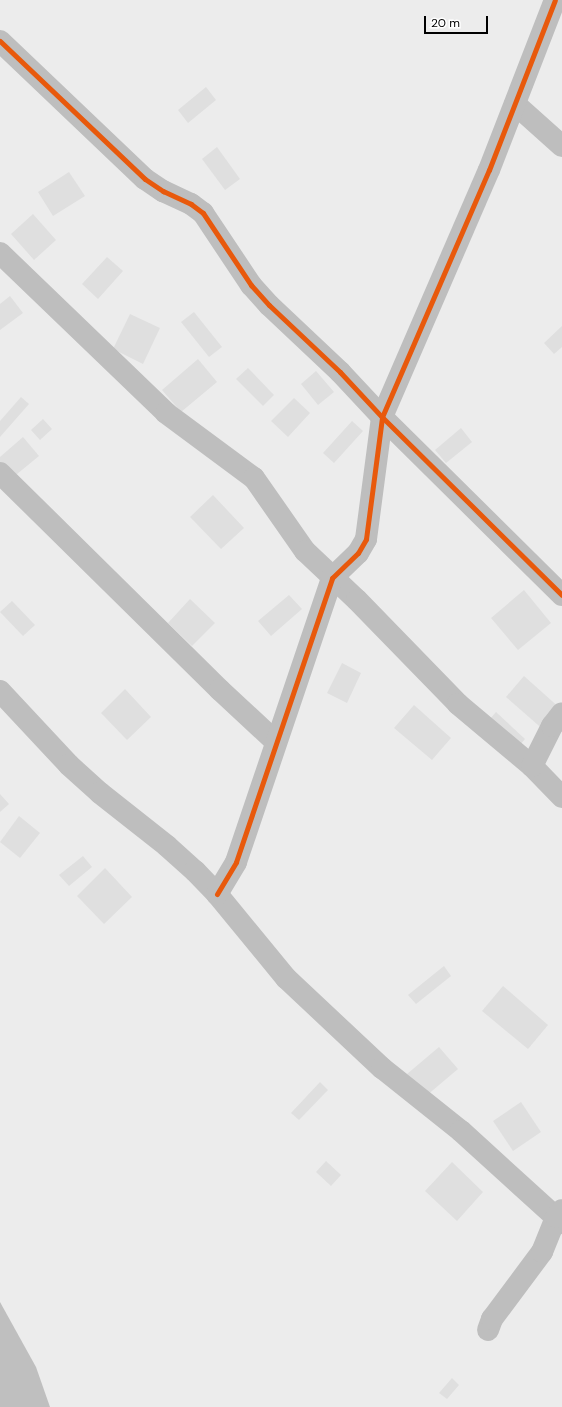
<!DOCTYPE html>
<style>
body{margin:0}
#map{position:relative;width:562px;height:1407px;overflow:hidden;background:#fff;font-family:"DM Sans",sans-serif}
div>[style]{position:absolute}
[style*='--x']{left:calc(var(--x)*1px);top:calc(var(--y)*1px);width:calc(var(--w)*1px);rotate:calc(var(--a)*1deg)}
.green>*{inset:0;background:#ececec}
.water>*{inset:0;background:#bfbfbf}
.building>*{inset:0;background:#dfdfdf}
.minor>*{height:22px;margin:-11px;padding:0 11px;transform-origin:11px;border-radius:11px;background:#bebebe}
.cycleway>*{height:5px;margin:-2.5px;padding:0 2.5px;transform-origin:2.5px;border-radius:2.5px;background:#e8590c}
span{translate:-50% -50%;white-space:nowrap;text-align:center;line-height:1.15;-webkit-text-stroke:4px #fff;paint-order:stroke}
.scale{position:absolute;left:424px;top:16px;width:64px;height:18px;box-sizing:border-box;border:2px solid #000;border-top:0;padding-left:5px;font-size:12px;line-height:14px;white-space:nowrap;color:#000;-webkit-text-stroke:3px #fff;paint-order:stroke}
</style>
<div id="map">
<div class="green">
<div style="clip-path:polygon(0 0,562px 0,562px 1407px,0 1407px)"></div>
</div>
<div class="water">
<div style="clip-path:polygon(0 1302px,36px 1367px,50px 1407px,0 1407px)"></div>
</div>
<div class="building">
<div style="clip-path:polygon(206px 87px,216px 100px,188px 123px,178px 110px)"></div>
<div style="clip-path:polygon(217px 147px,240px 179px,225px 190px,202px 159px)"></div>
<div style="clip-path:polygon(69px 172px,85px 196px,53px 216px,38px 192px)"></div>
<div style="clip-path:polygon(33px 214px,56px 240px,34px 260px,11px 234px)"></div>
<div style="clip-path:polygon(107px 257px,123px 271px,98px 299px,82px 284px)"></div>
<div style="clip-path:polygon(10px 296px,23px 313px,0 330px,0 304px)"></div>
<div style="clip-path:polygon(194px 312px,222px 347px,209px 357px,181px 322px)"></div>
<div style="clip-path:polygon(130px 314px,160px 328px,143px 364px,113px 349px)"></div>
<div style="clip-path:polygon(562px 326px,562px 347px,554px 354px,544px 343px)"></div>
<div style="clip-path:polygon(198px 359px,217px 382px,181px 412px,162px 390px)"></div>
<div style="clip-path:polygon(248px 368px,274px 395px,263px 406px,236px 379px)"></div>
<div style="clip-path:polygon(316px 371px,334px 392px,318px 405px,301px 384px)"></div>
<div style="clip-path:polygon(21px 397px,29px 404px,0 437px,0 421px)"></div>
<div style="clip-path:polygon(294px 398px,310px 413px,288px 437px,271px 421px)"></div>
<div style="clip-path:polygon(43px 419px,52px 429px,40px 440px,31px 430px)"></div>
<div style="clip-path:polygon(352px 421px,363px 431px,334px 463px,323px 453px)"></div>
<div style="clip-path:polygon(461px 428px,472px 442px,446px 463px,435px 450px)"></div>
<div style="clip-path:polygon(23px 437px,39px 456px,11px 479px,0 466px,0 457px)"></div>
<div style="clip-path:polygon(213px 495px,244px 528px,221px 549px,190px 517px)"></div>
<div style="clip-path:polygon(524px 590px,551px 623px,518px 650px,491px 618px)"></div>
<div style="clip-path:polygon(289px 595px,302px 609px,271px 636px,258px 621px)"></div>
<div style="clip-path:polygon(190px 599px,215px 623px,192px 646px,168px 623px)"></div>
<div style="clip-path:polygon(12px 601px,35px 625px,23px 636px,0 612px)"></div>
<div style="clip-path:polygon(342px 663px,361px 673px,347px 703px,327px 693px)"></div>
<div style="clip-path:polygon(524px 676px,562px 710px,546px 732px,506px 697px)"></div>
<div style="clip-path:polygon(125px 689px,151px 717px,127px 740px,101px 713px)"></div>
<div style="clip-path:polygon(414px 705px,451px 738px,432px 760px,394px 728px)"></div>
<div style="clip-path:polygon(496px 712px,525px 739px,513px 753px,483px 727px)"></div>
<div style="clip-path:polygon(0 794px,9px 804px,0 812px)"></div>
<div style="clip-path:polygon(19px 816px,40px 833px,20px 858px,0 842px)"></div>
<div style="clip-path:polygon(83px 856px,92px 867px,69px 886px,59px 875px)"></div>
<div style="clip-path:polygon(105px 868px,132px 897px,104px 924px,77px 896px)"></div>
<div style="clip-path:polygon(444px 966px,451px 976px,416px 1004px,408px 995px)"></div>
<div style="clip-path:polygon(503px 986px,548px 1025px,528px 1049px,482px 1011px)"></div>
<div style="clip-path:polygon(439px 1047px,458px 1069px,426px 1096px,407px 1074px)"></div>
<div style="clip-path:polygon(320px 1082px,328px 1090px,299px 1120px,291px 1113px)"></div>
<div style="clip-path:polygon(521px 1102px,541px 1132px,513px 1151px,493px 1121px)"></div>
<div style="clip-path:polygon(326px 1161px,341px 1175px,331px 1186px,316px 1172px)"></div>
<div style="clip-path:polygon(452px 1162px,483px 1192px,457px 1221px,425px 1191px)"></div>
<div style="clip-path:polygon(452px 1378px,459px 1385px,447px 1399px,439px 1393px)"></div>
</div>
<div class="minor">
<div style="--x:0;--y:41;--w:200;--a:43.6"></div>
<div style="--x:145;--y:179;--w:22;--a:34"></div>
<div style="--x:163;--y:191;--w:31;--a:25"></div>
<div style="--x:191;--y:204;--w:15;--a:37"></div>
<div style="--x:203;--y:213;--w:87;--a:56.3"></div>
<div style="--x:251;--y:285;--w:27;--a:48"></div>
<div style="--x:269;--y:305;--w:98;--a:43.3"></div>
<div style="--x:340;--y:372;--w:62;--a:47"></div>
<div style="--x:382;--y:417;--w:253;--a:44.7"></div>
<div style="--x:515;--y:104;--w:63;--a:41.8"></div>
<div style="--x:0;--y:253;--w:231;--a:43.9"></div>
<div style="--x:166;--y:413;--w:109;--a:36.5"></div>
<div style="--x:254;--y:478;--w:89;--a:55.1"></div>
<div style="--x:305;--y:551;--w:71;--a:43.3"></div>
<div style="--x:357;--y:600;--w:145;--a:45.8"></div>
<div style="--x:458;--y:704;--w:97;--a:40"></div>
<div style="--x:532;--y:766;--w:43;--a:45.9"></div>
<div style="--x:0;--y:473;--w:309;--a:44.6"></div>
<div style="--x:220;--y:690;--w:76;--a:42.9"></div>
<div style="--x:0;--y:691;--w:101;--a:47"></div>
<div style="--x:69;--y:765;--w:42;--a:42.1"></div>
<div style="--x:100;--y:793;--w:85;--a:38.3"></div>
<div style="--x:167;--y:846;--w:38;--a:42"></div>
<div style="--x:195;--y:871;--w:32;--a:46"></div>
<div style="--x:217;--y:894;--w:109;--a:50.6"></div>
<div style="--x:286;--y:978;--w:132;--a:43.2"></div>
<div style="--x:382;--y:1068;--w:101;--a:38.6"></div>
<div style="--x:461;--y:1131;--w:137;--a:42.3"></div>
<div style="--x:532;--y:766;--w:45;--a:-63.4"></div>
<div style="--x:552;--y:726;--w:16;--a:-52"></div>
<div style="--x:217;--y:894;--w:37;--a:-59"></div>
<div style="--x:236;--y:862;--w:300;--a:-71.3"></div>
<div style="--x:332;--y:578;--w:36;--a:-44"></div>
<div style="--x:358;--y:553;--w:16;--a:-60"></div>
<div style="--x:366;--y:539;--w:123;--a:-82.5"></div>
<div style="--x:382;--y:417;--w:269;--a:-66.6"></div>
<div style="--x:489;--y:170;--w:182;--a:-68.8"></div>
<div style="--x:488;--y:1330;--w:12;--a:-70"></div>
<div style="--x:492;--y:1319;--w:84;--a:-53.3"></div>
<div style="--x:542;--y:1252;--w:38;--a:-68"></div>
<div style="--x:556;--y:1217;--w:9;--a:-49"></div>
</div>
<div class="cycleway">
<div style="--x:0;--y:41;--w:200;--a:43.6"></div>
<div style="--x:145;--y:179;--w:22;--a:34"></div>
<div style="--x:163;--y:191;--w:31;--a:25"></div>
<div style="--x:191;--y:204;--w:15;--a:37"></div>
<div style="--x:203;--y:213;--w:87;--a:56.3"></div>
<div style="--x:251;--y:285;--w:27;--a:48"></div>
<div style="--x:269;--y:305;--w:98;--a:43.3"></div>
<div style="--x:340;--y:372;--w:62;--a:47"></div>
<div style="--x:382;--y:417;--w:253;--a:44.7"></div>
<div style="--x:217;--y:894;--w:37;--a:-59"></div>
<div style="--x:236;--y:862;--w:300;--a:-71.3"></div>
<div style="--x:332;--y:578;--w:36;--a:-44"></div>
<div style="--x:358;--y:553;--w:16;--a:-60"></div>
<div style="--x:366;--y:539;--w:123;--a:-82.5"></div>
<div style="--x:382;--y:417;--w:269;--a:-66.6"></div>
<div style="--x:489;--y:170;--w:182;--a:-68.8"></div>
</div>
<div class="scale">20 m</div>
</div>
